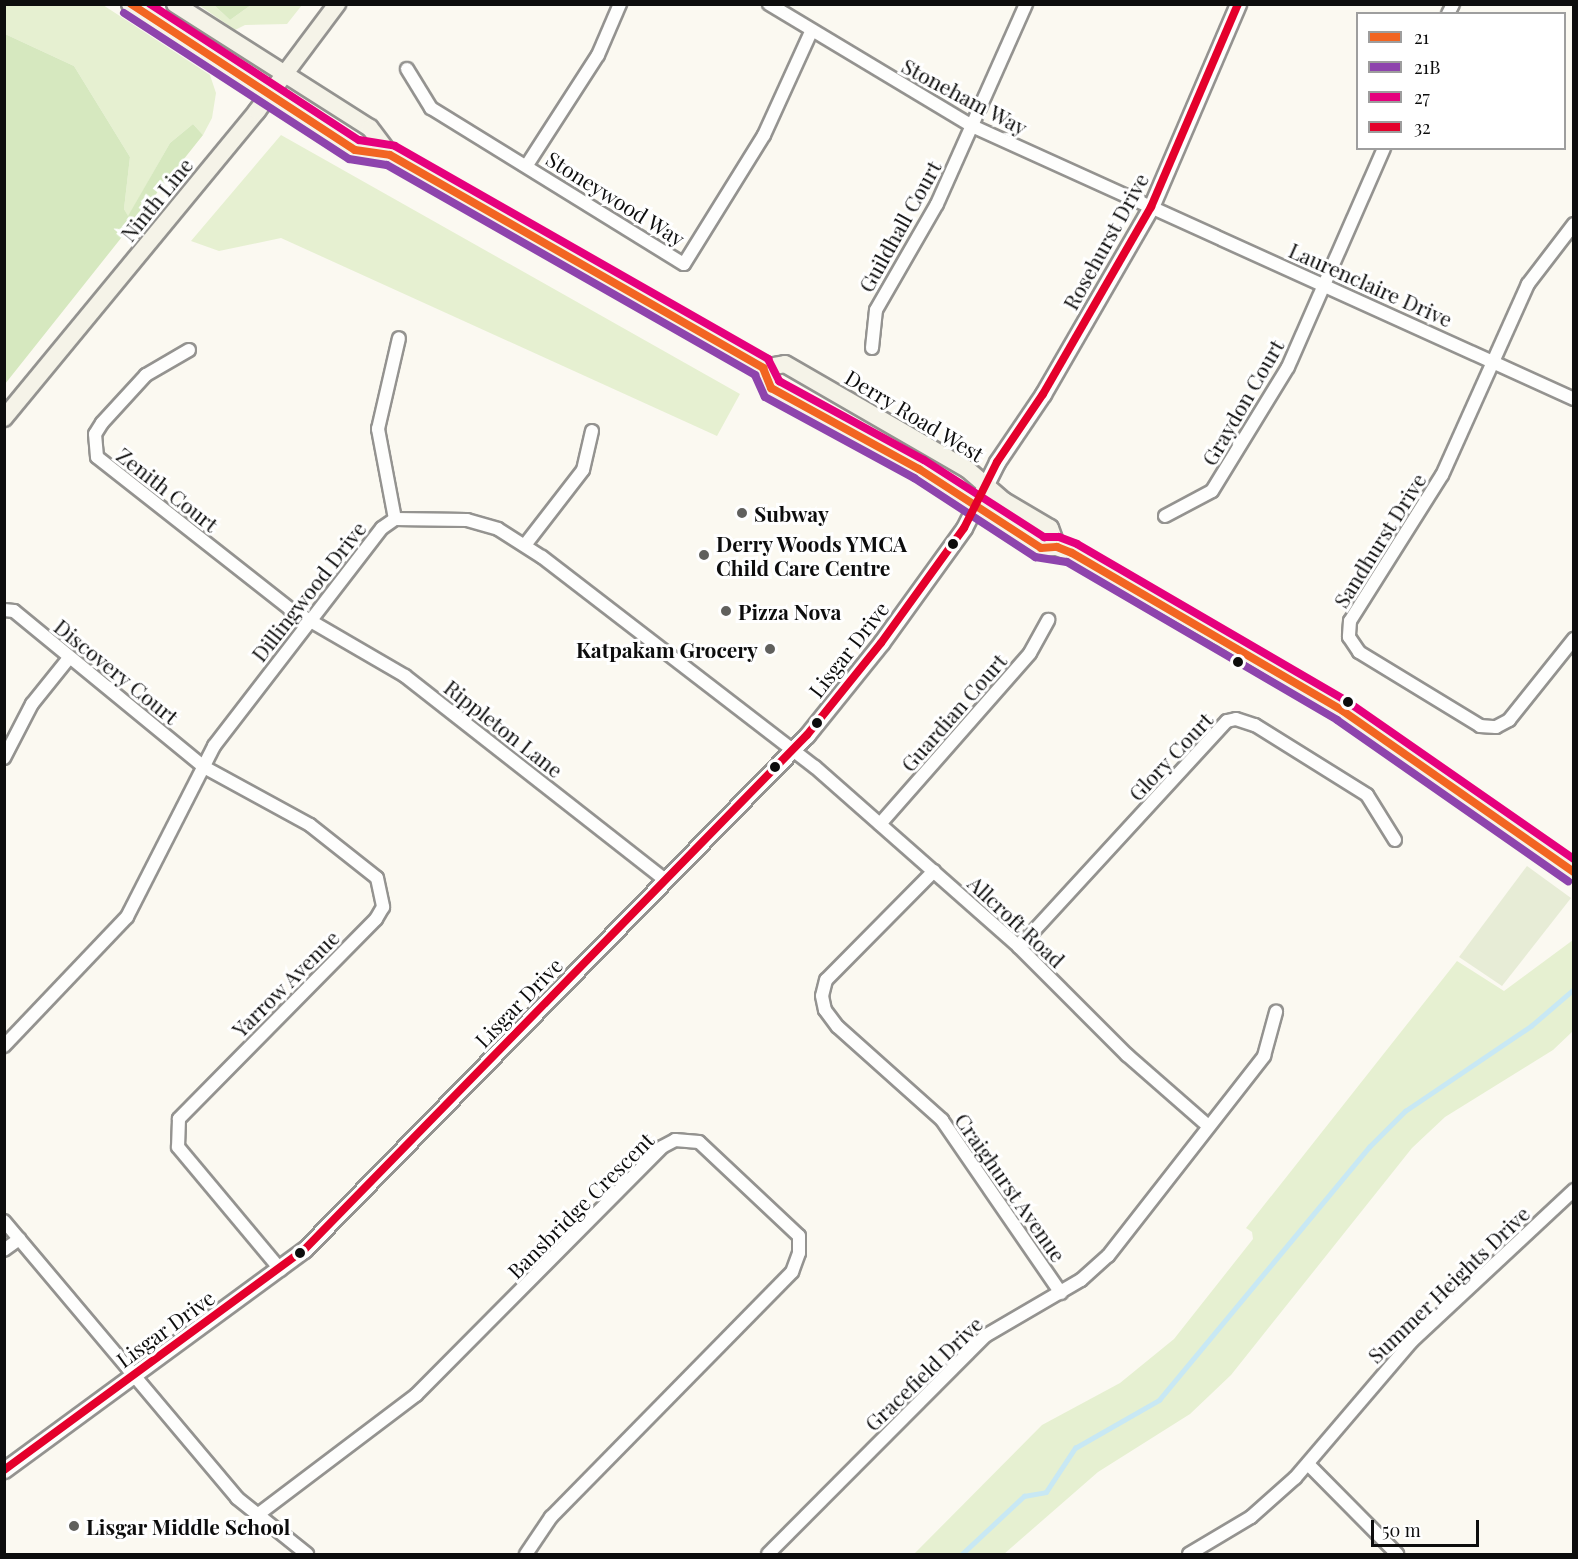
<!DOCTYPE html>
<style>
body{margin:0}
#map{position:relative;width:1578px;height:1559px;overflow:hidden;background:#fbf9f1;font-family:"Playfair Display",serif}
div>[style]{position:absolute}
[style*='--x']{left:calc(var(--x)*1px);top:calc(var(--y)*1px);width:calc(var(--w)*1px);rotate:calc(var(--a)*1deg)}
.green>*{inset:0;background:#e6f0d1}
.forest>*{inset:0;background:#d6e8bf}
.cemetery>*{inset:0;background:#e7ecd6}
.stream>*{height:4.5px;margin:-2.25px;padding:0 2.25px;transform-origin:2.25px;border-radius:2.25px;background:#c8e8f4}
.roads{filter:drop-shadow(2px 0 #949390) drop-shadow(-2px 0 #949390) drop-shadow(0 2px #949390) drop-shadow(0 -2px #949390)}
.minor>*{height:12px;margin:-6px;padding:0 6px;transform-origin:6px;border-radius:6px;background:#fefefd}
.tertiary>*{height:15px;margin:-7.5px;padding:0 7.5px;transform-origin:7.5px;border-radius:7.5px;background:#fefefd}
.secondary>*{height:16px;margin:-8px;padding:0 8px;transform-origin:8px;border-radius:8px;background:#f5f3e8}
.bus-1>*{height:8px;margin:-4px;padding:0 4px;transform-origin:4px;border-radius:4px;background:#f26522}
.bus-2>*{height:8px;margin:-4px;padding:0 4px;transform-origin:4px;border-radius:4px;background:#8e44ad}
.bus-3>*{height:8px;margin:-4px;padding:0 4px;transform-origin:4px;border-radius:4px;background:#e5007d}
.bus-4>*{height:8px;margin:-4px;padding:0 4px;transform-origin:4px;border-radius:4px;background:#e4002b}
.dots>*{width:16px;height:16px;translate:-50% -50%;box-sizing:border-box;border:3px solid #fff;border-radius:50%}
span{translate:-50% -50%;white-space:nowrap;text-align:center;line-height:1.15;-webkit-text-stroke:6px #fff;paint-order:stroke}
.street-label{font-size:21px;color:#0d0d0d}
.poi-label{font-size:21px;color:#0d0d0d;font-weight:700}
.left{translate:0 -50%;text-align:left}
.right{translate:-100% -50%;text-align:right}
.frame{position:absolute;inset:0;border:6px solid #0d0d0d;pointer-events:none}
.legend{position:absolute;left:1356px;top:12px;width:210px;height:138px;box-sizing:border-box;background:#fff;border:2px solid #9e9e9e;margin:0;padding:8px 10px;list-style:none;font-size:18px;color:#0d0d0d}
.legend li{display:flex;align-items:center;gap:12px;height:30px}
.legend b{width:30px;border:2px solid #9e9e9e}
.scale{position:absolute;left:1371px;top:1520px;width:108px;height:27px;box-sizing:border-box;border:3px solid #0d0d0d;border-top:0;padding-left:8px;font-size:18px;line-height:21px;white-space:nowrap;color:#0d0d0d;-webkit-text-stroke:4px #fff;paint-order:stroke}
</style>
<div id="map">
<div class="green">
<div style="clip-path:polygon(5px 5px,103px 5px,210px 75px,216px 93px,212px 118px,203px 135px,193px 124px,170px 143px,128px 217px,124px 209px,130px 157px,74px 66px,5px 34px)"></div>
<div style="clip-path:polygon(199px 5px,214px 5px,230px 20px,251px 5px,302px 5px,287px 24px,245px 25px,235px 30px)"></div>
<div style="clip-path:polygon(281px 135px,740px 394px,717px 436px,281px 238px,219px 251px,191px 241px)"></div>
<div style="clip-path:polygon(1573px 940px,1573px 1031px,1553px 1050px,1445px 1117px,1412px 1148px,1231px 1375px,1190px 1414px,1098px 1472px,1004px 1554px,914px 1554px,1042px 1425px,1120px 1383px,1174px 1339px,1253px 1239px,1252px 1232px,1246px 1228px,1457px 961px,1504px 991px)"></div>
</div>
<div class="forest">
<div style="clip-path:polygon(214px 5px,251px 5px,230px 20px)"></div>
<div style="clip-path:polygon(5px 34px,74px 66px,130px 157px,124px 209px,128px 216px,170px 143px,193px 124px,203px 135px,5px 384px)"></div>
</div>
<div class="cemetery">
<div style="clip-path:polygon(1527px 866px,1571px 898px,1502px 986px,1459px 957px)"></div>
</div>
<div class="stream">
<div style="--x:962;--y:1554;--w:85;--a:-43.1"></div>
<div style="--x:1024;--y:1496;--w:22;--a:-10"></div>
<div style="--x:1046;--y:1492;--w:53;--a:-56.6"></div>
<div style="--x:1075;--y:1448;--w:97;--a:-29.7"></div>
<div style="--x:1159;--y:1400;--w:329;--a:-50.3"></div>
<div style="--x:1369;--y:1147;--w:51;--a:-45"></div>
<div style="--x:1405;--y:1111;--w:152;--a:-34"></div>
<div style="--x:1531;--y:1026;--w:57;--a:-40.7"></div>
</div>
<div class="roads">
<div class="minor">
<div style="--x:769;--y:4;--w:237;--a:31"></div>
<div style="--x:972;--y:126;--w:661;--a:24.39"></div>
<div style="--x:1448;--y:14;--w:11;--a:-63"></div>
<div style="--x:407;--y:69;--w:46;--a:58.4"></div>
<div style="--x:431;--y:108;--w:297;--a:31.7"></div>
<div style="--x:684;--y:264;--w:152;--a:-58.2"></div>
<div style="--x:764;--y:135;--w:113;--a:-65.5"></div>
<div style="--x:527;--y:165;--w:131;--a:-57.2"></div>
<div style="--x:598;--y:55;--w:56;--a:-66.7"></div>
<div style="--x:1574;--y:224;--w:76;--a:127.5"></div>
<div style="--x:1528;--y:284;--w:209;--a:114.2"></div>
<div style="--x:1442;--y:475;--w:173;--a:122.2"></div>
<div style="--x:1350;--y:621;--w:16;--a:94"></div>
<div style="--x:1349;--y:637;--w:18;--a:56"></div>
<div style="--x:1359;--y:652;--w:142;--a:31.4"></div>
<div style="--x:1480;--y:726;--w:16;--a:4"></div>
<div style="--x:1496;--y:727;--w:15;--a:-28"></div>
<div style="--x:1509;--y:720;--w:104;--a:-51.3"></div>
<div style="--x:872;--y:348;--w:38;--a:-84"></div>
<div style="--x:876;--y:310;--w:122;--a:-60.1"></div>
<div style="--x:937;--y:204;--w:219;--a:-66"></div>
<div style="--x:189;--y:350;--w:50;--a:149.8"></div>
<div style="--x:146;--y:375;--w:65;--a:132.5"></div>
<div style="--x:102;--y:423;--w:13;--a:122"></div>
<div style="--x:95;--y:434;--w:23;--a:85"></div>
<div style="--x:97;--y:457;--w:246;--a:38.2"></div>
<div style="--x:290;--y:609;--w:133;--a:30.2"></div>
<div style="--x:405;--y:676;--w:332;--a:38.1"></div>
<div style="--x:1165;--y:516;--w:53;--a:-28"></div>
<div style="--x:1212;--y:491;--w:145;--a:-58.5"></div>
<div style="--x:1288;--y:367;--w:239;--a:-66.3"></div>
<div style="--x:395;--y:519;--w:92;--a:-100.7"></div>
<div style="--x:378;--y:429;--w:93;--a:-77"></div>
<div style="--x:525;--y:545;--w:95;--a:-52.3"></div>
<div style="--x:583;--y:470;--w:40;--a:-77"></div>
<div style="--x:4;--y:610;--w:10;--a:6"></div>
<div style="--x:14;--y:611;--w:246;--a:39.4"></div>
<div style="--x:204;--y:767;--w:121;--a:28.7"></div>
<div style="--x:310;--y:825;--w:85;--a:38.3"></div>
<div style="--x:377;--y:878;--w:30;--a:78"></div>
<div style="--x:383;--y:907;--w:14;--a:120"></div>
<div style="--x:376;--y:919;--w:281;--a:134.6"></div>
<div style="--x:179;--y:1119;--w:28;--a:92"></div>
<div style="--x:178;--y:1147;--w:160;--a:50.1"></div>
<div style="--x:4;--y:758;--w:61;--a:-62.6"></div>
<div style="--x:32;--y:704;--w:59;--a:-51.2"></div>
<div style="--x:880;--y:824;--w:227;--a:-48.7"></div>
<div style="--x:1030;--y:653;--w:38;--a:-61"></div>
<div style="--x:934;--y:871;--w:153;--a:134.7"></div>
<div style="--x:826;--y:980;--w:16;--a:104"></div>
<div style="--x:822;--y:996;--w:14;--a:78"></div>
<div style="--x:825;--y:1010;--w:21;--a:53"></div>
<div style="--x:838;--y:1027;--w:140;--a:41.8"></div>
<div style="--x:942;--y:1120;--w:210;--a:55.5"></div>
<div style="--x:1019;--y:947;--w:307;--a:-47.4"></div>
<div style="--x:1227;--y:721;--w:9;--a:-13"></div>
<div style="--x:1236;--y:719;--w:20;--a:18"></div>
<div style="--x:1255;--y:725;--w:132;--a:32"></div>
<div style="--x:1367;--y:795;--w:53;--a:58.1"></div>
<div style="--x:4;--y:1046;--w:178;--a:-46.4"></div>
<div style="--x:127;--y:917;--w:192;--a:-63"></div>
<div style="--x:214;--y:746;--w:275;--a:-52.4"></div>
<div style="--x:382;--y:528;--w:16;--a:-35"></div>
<div style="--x:395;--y:519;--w:72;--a:0.8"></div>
<div style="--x:467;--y:520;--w:32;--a:16"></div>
<div style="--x:498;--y:529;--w:52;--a:32.5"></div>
<div style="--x:542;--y:557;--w:344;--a:37.6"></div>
<div style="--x:815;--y:767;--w:272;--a:41.4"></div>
<div style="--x:1019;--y:947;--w:153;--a:45"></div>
<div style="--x:1127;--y:1055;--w:108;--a:41.2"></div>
<div style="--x:4;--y:1221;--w:362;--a:49.9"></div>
<div style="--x:237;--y:1498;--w:90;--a:38.7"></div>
<div style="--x:4;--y:1250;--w:19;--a:-36"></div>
<div style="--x:1308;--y:1464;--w:127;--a:45.3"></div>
<div style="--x:256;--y:1516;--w:201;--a:-37.1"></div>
<div style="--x:416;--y:1395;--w:349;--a:-45.2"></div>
<div style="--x:662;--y:1147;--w:15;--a:-28"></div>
<div style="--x:675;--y:1140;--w:24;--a:5"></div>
<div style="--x:699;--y:1142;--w:137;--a:43.2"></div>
<div style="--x:799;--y:1236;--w:17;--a:90"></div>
<div style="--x:799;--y:1253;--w:20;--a:110"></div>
<div style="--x:792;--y:1272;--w:344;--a:134.5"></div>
<div style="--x:551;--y:1517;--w:45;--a:124"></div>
<div style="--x:768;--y:1554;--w:308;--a:-45.1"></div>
<div style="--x:985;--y:1336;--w:111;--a:-30.3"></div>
<div style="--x:1081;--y:1280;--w:36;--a:-42"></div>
<div style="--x:1108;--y:1256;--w:254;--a:-52"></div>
<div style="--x:1264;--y:1056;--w:46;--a:-74.7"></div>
<div style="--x:1189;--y:1554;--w:72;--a:-30.8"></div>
<div style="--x:1251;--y:1517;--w:59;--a:-41.6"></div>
<div style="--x:1295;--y:1478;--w:179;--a:-49.5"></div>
<div style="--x:1411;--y:1342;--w:223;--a:-43"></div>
</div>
<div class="tertiary">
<div style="--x:4;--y:1470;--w:372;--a:-36.3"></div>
<div style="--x:304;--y:1250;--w:720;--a:-45.68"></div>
<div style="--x:807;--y:735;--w:118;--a:-51.2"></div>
<div style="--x:881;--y:643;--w:142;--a:-54.2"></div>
<div style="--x:964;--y:528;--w:74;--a:-63.4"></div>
<div style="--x:997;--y:462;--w:82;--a:-55.9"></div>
<div style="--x:1043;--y:394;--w:216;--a:-60"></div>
<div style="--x:1151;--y:207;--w:221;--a:-66.8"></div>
</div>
<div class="secondary">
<div style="--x:130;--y:4;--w:268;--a:33"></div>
<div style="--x:355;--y:150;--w:35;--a:8"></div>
<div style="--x:390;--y:155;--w:430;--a:29.7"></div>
<div style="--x:763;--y:368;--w:22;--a:68"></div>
<div style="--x:771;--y:388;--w:169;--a:28.7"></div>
<div style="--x:919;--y:469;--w:145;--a:32.9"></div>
<div style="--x:1041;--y:548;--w:16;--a:-4"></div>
<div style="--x:1057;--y:547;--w:16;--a:22"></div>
<div style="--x:1072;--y:553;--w:168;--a:29.6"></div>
<div style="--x:1218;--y:636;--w:146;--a:31"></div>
<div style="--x:1343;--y:711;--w:282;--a:34.9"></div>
<div style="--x:175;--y:4;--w:231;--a:32.5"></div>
<div style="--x:370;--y:128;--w:34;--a:53"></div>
<div style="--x:763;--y:368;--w:22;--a:-10"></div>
<div style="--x:785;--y:364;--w:210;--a:30"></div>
<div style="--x:967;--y:469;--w:49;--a:40.9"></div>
<div style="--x:1004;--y:501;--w:53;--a:30.4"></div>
<div style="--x:1050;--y:528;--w:20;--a:70"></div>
<div style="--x:4;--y:418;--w:398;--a:-50.5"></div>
<div style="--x:257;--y:111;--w:134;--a:-53.2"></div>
</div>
</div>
<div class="bus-1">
<div style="--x:131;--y:4;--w:267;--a:33.1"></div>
<div style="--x:355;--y:150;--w:35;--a:8"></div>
<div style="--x:390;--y:155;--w:430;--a:29.7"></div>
<div style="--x:763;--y:368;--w:22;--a:68"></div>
<div style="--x:771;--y:388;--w:169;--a:28.7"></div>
<div style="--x:919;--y:469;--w:145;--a:32.9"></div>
<div style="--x:1041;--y:548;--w:16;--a:-4"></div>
<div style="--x:1057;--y:547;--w:16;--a:22"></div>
<div style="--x:1072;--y:553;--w:314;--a:30.2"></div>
<div style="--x:1343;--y:711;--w:282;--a:34.9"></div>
</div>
<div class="bus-2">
<div style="--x:124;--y:13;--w:268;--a:33"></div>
<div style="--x:349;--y:159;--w:38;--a:9"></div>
<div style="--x:387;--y:165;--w:424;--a:29.7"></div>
<div style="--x:755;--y:375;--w:24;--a:66"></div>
<div style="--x:765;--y:397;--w:170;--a:28.5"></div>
<div style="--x:914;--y:478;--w:145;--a:33.1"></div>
<div style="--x:1035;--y:557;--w:32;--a:9"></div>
<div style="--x:1067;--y:562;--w:313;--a:30.3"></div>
<div style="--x:1337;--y:720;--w:282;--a:34.9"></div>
</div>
<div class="bus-3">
<div style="--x:150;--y:4;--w:249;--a:33.1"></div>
<div style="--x:359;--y:140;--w:36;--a:9"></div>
<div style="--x:395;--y:146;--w:430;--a:29.7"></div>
<div style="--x:768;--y:359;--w:25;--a:63"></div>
<div style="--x:779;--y:381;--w:165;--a:28.6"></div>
<div style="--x:924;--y:460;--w:143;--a:32.7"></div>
<div style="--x:1044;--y:537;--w:15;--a:0"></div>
<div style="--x:1059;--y:537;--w:19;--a:21"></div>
<div style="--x:1077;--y:544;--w:314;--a:30.2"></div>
<div style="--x:1348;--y:702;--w:275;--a:34.8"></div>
</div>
<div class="bus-4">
<div style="--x:4;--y:1470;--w:372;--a:-36.3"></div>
<div style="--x:304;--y:1250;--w:720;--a:-45.68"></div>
<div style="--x:807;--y:735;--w:118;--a:-51.2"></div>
<div style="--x:881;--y:643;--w:142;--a:-54.2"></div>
<div style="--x:964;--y:528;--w:74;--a:-63.4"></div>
<div style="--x:997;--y:462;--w:82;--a:-55.9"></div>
<div style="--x:1043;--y:394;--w:216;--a:-60"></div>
<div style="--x:1151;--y:207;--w:221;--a:-66.8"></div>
</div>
<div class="dots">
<div style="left:742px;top:513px;background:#60605d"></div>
<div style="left:953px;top:544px;background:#0d0d0d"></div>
<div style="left:704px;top:555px;background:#60605d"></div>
<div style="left:726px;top:611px;background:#60605d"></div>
<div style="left:770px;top:649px;background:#60605d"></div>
<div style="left:1238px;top:662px;background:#0d0d0d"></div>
<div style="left:1348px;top:702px;background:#0d0d0d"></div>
<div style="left:817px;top:723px;background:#0d0d0d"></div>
<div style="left:775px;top:767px;background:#0d0d0d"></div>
<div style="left:300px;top:1253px;background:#0d0d0d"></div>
<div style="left:74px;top:1526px;background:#60605d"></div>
</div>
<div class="street-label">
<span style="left:965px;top:96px;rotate:28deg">Stoneham Way</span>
<span style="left:616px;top:198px;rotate:32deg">Stoneywood Way</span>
<span style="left:156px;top:199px;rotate:-51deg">Ninth Line</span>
<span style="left:899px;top:226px;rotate:-61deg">Guildhall Court</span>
<span style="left:1105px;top:241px;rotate:-61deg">Rosehurst Drive</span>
<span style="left:1371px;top:284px;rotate:24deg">Laurenclaire Drive</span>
<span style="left:1242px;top:402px;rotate:-60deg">Graydon Court</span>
<span style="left:915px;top:415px;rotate:31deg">Derry Road West</span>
<span style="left:168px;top:489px;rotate:38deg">Zenith Court</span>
<span style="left:1379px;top:540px;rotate:-58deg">Sandhurst Drive</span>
<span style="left:308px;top:591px;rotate:-52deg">Dillingwood Drive</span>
<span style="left:848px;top:649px;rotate:-52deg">Lisgar Drive</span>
<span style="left:117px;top:671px;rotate:39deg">Discovery Court</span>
<span style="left:953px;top:712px;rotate:-49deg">Guardian Court</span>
<span style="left:504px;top:728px;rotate:38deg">Rippleton Lane</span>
<span style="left:1170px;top:756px;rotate:-47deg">Glory Court</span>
<span style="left:1017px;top:921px;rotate:43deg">Allcroft Road</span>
<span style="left:285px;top:983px;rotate:-45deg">Yarrow Avenue</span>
<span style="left:518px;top:1002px;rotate:-46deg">Lisgar Drive</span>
<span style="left:1011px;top:1187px;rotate:55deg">Craighurst Avenue</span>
<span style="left:580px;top:1205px;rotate:-45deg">Bansbridge Crescent</span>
<span style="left:1448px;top:1284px;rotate:-44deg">Summer Heights Drive</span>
<span style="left:165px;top:1328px;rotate:-36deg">Lisgar Drive</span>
<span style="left:923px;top:1373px;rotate:-44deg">Gracefield Drive</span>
</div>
<div class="poi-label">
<span class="left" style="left:754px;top:513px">Subway</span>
<span class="left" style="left:716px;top:555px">Derry Woods YMCA<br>Child Care Centre</span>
<span class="left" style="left:738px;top:611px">Pizza Nova</span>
<span class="right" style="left:758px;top:649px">Katpakam Grocery</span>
<span class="left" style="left:86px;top:1526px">Lisgar Middle School</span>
</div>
<div class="frame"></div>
<ul class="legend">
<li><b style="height:8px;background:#f26522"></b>21</li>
<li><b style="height:8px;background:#8e44ad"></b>21B</li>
<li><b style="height:8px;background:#e5007d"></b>27</li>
<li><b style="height:8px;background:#e4002b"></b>32</li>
</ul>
<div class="scale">50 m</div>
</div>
